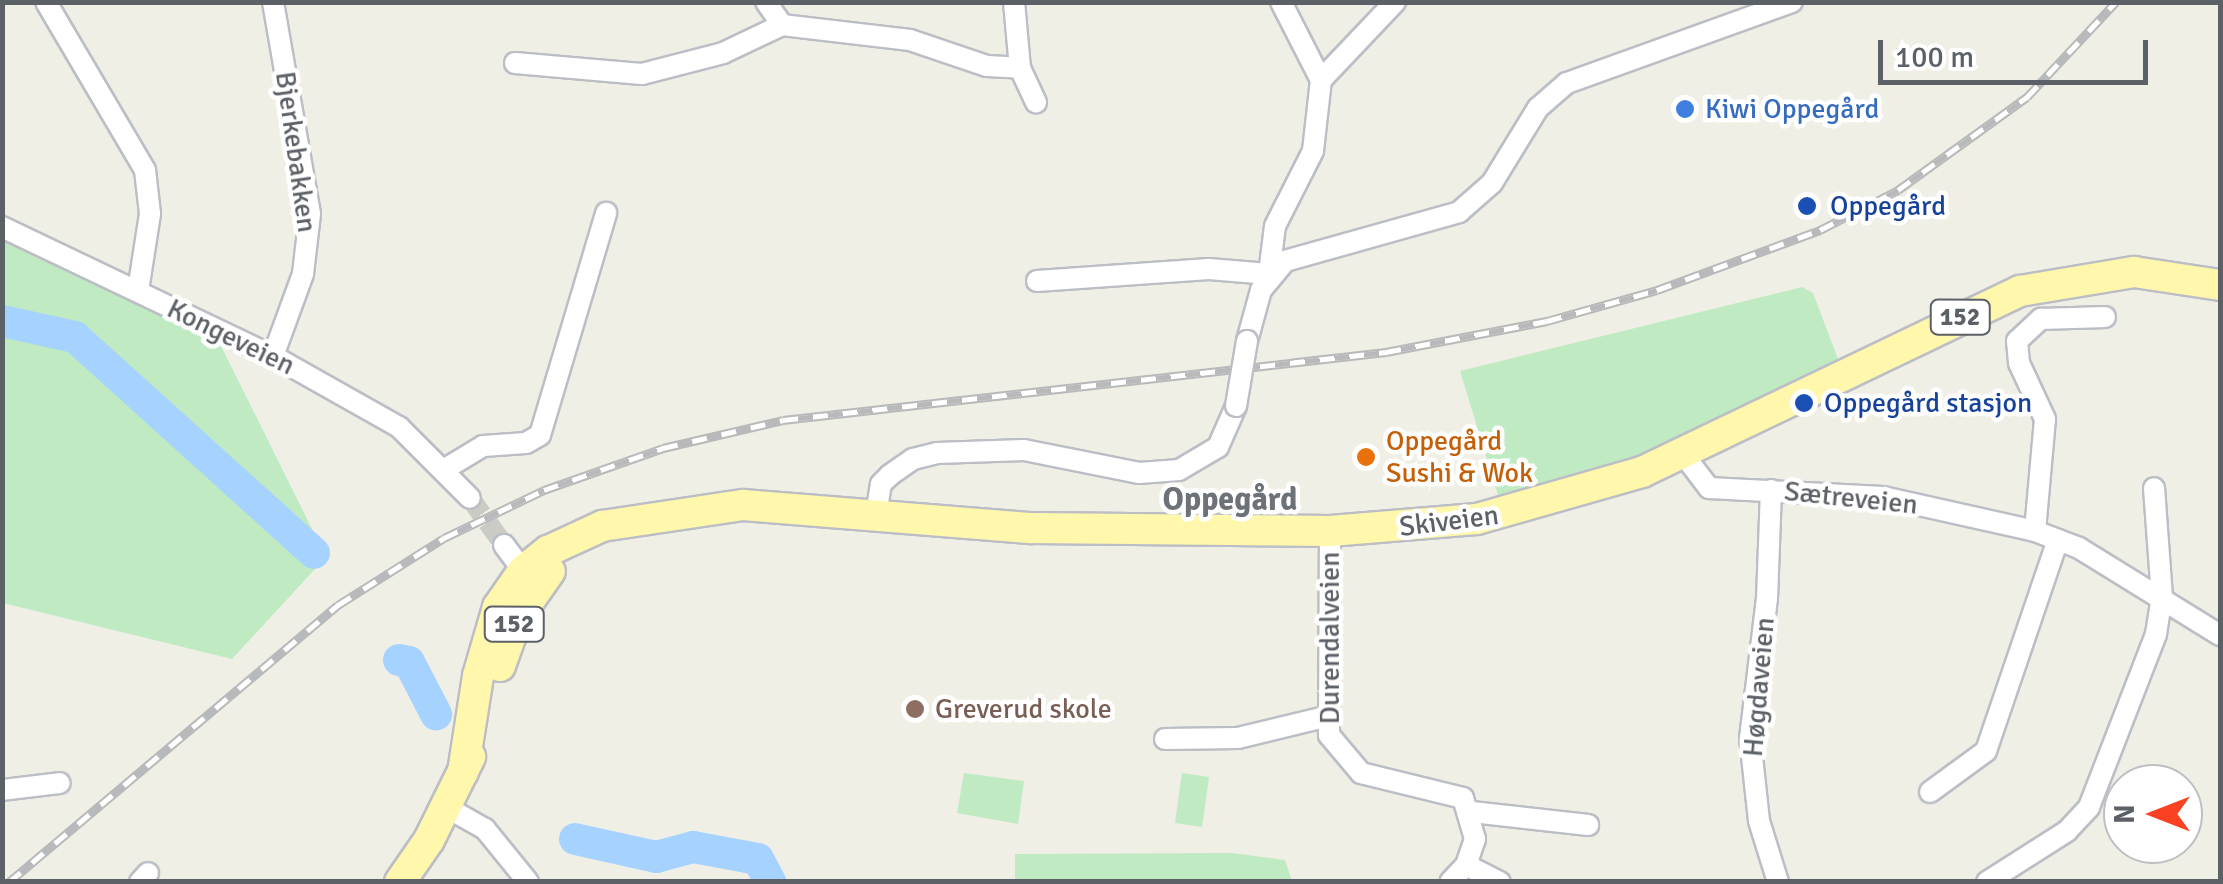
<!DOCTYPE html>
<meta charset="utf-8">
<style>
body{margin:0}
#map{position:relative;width:2223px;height:884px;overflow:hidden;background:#f0efe5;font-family:Signika,sans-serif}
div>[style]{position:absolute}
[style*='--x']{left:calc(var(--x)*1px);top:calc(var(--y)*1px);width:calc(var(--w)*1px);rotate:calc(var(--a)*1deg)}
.green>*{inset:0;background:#bfeac2}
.river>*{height:32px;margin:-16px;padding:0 16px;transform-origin:16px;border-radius:16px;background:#a6d2ff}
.street-tunnel>*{height:20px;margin-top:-10px;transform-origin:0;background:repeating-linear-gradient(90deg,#cbcbc6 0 20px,transparent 0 30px)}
.roads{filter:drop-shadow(2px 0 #bcbec5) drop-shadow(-2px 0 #bcbec5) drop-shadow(0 2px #bcbec5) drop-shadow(0 -2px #bcbec5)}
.street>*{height:20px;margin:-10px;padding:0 10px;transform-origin:10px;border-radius:10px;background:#fff}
.primary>*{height:30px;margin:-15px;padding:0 15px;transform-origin:15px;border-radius:15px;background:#fff7ab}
.rail>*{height:9px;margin-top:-4.5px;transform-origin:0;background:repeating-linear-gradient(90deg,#fff 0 15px,#b8b9ba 0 30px);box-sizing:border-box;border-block:2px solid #b8b9ba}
.bridges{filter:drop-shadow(2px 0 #bcbec5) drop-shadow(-2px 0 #bcbec5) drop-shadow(0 2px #bcbec5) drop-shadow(0 -2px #bcbec5)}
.street-bridge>*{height:20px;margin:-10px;padding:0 10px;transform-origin:10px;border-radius:10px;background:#fff}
.dots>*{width:28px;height:28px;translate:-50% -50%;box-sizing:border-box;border:5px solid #fff;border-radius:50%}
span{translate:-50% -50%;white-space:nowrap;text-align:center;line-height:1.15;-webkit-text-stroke:9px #fff;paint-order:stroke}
.shield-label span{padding:2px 8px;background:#fff;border:2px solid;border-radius:8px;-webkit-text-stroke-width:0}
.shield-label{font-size:25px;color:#5c6067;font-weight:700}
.shop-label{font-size:28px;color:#366cbe}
.left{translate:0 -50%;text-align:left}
.street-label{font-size:28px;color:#5c6067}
.transit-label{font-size:28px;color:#164399}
.food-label{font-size:28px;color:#c56008}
.education-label{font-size:28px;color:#785e54}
.quarter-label{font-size:32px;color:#6d7279;font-weight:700}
.frame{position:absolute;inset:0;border:5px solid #5c6067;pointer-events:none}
.north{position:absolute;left:2103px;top:764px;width:100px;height:100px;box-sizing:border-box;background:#fff;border:2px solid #bebfc2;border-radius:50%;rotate:270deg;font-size:28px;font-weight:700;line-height:40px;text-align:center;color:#5c6067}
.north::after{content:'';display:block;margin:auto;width:35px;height:45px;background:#fa4121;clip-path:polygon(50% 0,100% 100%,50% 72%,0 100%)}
.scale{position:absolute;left:1878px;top:40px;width:270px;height:45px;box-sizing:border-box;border:5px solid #5c6067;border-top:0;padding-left:12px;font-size:30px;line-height:35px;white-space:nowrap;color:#5c6067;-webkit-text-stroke:8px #fff;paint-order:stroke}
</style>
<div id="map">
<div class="green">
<div style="clip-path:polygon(3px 240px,214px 332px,326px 557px,232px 659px,3px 603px)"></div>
<div style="clip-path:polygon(1802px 287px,1813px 293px,1838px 359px,1598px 477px,1501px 505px,1460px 371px)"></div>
<div style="clip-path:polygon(964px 773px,1024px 781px,1018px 824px,957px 813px)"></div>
<div style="clip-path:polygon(1182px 773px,1209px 777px,1202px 827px,1175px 823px)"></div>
<div style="clip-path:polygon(1232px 853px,1285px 860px,1292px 881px,1015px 881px,1015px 854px)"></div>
</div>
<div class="river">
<div style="--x:2;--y:321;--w:75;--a:12.4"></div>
<div style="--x:75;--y:337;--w:322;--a:42.1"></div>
<div style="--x:399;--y:660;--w:10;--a:11"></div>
<div style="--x:409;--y:662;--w:59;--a:62.6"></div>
<div style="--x:575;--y:839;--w:83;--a:12.5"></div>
<div style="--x:656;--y:857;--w:38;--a:-15"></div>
<div style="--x:693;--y:847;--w:66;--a:10.5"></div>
<div style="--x:758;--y:859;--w:26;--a:62"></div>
</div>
<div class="street-tunnel">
<div style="--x:470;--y:498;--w:58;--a:54.1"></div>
</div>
<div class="roads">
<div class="street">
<div style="--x:46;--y:2;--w:195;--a:59.5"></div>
<div style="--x:145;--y:170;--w:44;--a:83.5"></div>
<div style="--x:150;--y:214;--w:78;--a:98.9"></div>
<div style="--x:273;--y:2;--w:215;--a:80.1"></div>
<div style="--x:310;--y:214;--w:60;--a:96.7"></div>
<div style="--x:303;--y:274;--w:87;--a:110.1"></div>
<div style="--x:766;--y:2;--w:28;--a:55"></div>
<div style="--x:1014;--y:2;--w:66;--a:84.8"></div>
<div style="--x:1020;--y:68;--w:38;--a:65"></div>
<div style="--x:1281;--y:2;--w:88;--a:62.9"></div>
<div style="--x:515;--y:63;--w:127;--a:5"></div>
<div style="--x:642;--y:74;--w:84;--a:-14.5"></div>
<div style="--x:723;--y:53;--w:65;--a:-25.4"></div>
<div style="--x:782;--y:25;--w:129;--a:6.7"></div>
<div style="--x:910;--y:40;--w:81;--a:18.7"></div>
<div style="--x:987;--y:66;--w:33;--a:3"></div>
<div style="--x:2;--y:227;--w:300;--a:25.5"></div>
<div style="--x:273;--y:356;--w:145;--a:29.4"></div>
<div style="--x:399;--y:427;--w:100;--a:45"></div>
<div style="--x:1269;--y:274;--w:48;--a:-82.9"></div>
<div style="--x:1275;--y:226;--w:84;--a:-63.1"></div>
<div style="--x:1313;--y:151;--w:71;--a:-83.6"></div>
<div style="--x:1321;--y:80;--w:108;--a:-46.5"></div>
<div style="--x:1037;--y:281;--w:172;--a:-4"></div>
<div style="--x:1209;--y:269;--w:60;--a:4.8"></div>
<div style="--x:1247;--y:341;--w:53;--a:-74.6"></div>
<div style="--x:1261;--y:290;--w:38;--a:-50"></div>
<div style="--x:1285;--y:261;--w:181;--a:-15.7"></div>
<div style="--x:1459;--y:212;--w:44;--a:-41.3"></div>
<div style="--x:1492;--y:183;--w:88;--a:-58.5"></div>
<div style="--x:1538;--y:108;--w:38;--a:-41"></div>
<div style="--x:1567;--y:83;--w:239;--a:-19.8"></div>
<div style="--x:1683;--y:454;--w:43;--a:52.6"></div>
<div style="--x:1709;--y:488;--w:174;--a:3"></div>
<div style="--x:1883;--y:497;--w:156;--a:12.6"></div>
<div style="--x:2035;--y:531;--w:47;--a:21.1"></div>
<div style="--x:2079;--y:548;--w:166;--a:31.7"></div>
<div style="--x:445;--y:469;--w:44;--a:-31.2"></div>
<div style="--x:483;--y:446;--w:43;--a:-4"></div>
<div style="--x:526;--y:443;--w:16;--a:-30"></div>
<div style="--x:540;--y:435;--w:232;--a:-73.4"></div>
<div style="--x:1771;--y:490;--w:108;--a:92.1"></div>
<div style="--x:1767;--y:598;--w:141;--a:96.9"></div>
<div style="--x:1750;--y:738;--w:83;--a:83.8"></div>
<div style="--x:1759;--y:821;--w:64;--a:72.7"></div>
<div style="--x:876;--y:515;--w:31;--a:-81"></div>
<div style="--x:881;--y:484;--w:13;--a:-45"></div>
<div style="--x:890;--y:475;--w:28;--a:-35"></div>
<div style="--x:913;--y:459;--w:25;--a:-14"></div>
<div style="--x:937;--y:453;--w:87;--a:-2"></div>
<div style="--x:1024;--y:450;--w:117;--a:11.3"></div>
<div style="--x:1139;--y:473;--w:40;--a:-4.3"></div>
<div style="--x:1179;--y:470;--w:45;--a:-30.5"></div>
<div style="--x:1218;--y:447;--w:45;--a:-66.3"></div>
<div style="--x:1330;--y:531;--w:204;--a:90.3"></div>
<div style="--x:1329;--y:735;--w:50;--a:49.9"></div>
<div style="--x:1361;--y:773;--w:105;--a:13.8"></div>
<div style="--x:1463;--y:798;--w:43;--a:73.7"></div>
<div style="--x:1475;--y:839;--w:28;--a:109"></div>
<div style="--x:1466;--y:865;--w:23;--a:133"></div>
<div style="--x:2035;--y:531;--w:112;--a:-84.9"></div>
<div style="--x:2045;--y:419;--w:62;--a:-114.9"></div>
<div style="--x:2019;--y:363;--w:22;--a:-95"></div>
<div style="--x:2017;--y:341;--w:33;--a:-43"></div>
<div style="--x:2041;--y:319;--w:64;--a:-1.8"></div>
<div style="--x:504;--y:545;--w:44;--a:53.4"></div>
<div style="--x:1165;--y:739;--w:73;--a:-0.8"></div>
<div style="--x:1238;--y:738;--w:94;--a:-13.6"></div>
<div style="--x:2;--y:790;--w:58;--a:-6.9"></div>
<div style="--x:1930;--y:792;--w:69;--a:-36.2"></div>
<div style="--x:1986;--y:751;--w:223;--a:-71.2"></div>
<div style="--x:446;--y:807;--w:45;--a:29.4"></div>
<div style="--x:485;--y:829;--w:68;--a:50.9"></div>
<div style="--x:1472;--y:812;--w:117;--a:6.4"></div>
<div style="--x:1466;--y:865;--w:38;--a:27"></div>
<div style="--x:140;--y:882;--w:12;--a:-48"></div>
<div style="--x:1987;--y:882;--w:95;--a:-32.5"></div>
<div style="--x:2067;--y:831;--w:33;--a:-47"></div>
<div style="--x:2089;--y:807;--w:186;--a:-68.8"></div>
<div style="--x:2156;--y:634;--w:37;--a:-81"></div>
<div style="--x:2162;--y:597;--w:109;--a:-94.2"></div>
</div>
<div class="primary">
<div style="--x:500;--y:666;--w:51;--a:-70.5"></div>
<div style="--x:517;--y:618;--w:57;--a:-54.9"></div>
<div style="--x:463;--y:772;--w:97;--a:-81.1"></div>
<div style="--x:478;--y:676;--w:72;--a:-73.8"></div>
<div style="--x:498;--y:607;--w:44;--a:-55.2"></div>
<div style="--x:523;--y:571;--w:32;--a:-39"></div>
<div style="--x:548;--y:551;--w:60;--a:-24.8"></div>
<div style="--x:602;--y:526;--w:143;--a:-8.5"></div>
<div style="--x:743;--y:505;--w:290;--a:4.6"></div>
<div style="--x:1032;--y:528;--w:298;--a:0.6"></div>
<div style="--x:1330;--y:531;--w:147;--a:-4.7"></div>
<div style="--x:1477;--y:519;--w:172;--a:-15.9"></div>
<div style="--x:1642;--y:472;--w:419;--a:-25.6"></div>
<div style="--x:2020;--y:291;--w:116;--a:-9.5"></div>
<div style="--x:2134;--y:272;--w:87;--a:8.6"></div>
<div style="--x:400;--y:882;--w:51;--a:-55.4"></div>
<div style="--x:429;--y:840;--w:93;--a:-63.7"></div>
</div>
</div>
<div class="rail">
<div style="--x:9;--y:882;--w:430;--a:-40.1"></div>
<div style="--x:338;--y:605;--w:125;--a:-32.3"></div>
<div style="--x:444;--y:538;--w:111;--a:-25.6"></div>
<div style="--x:544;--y:490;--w:126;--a:-19.4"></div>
<div style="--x:663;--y:448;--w:123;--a:-13.1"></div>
<div style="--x:783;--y:420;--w:607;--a:-6.43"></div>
<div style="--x:1386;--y:352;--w:164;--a:-10.9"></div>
<div style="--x:1547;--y:321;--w:114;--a:-15.7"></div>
<div style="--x:1657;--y:290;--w:174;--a:-20.2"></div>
<div style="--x:1820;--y:230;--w:88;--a:-27.1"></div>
<div style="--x:1898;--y:190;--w:159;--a:-35.8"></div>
<div style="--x:2027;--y:97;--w:130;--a:-46.9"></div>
</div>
<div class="bridges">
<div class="street-bridge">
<div style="--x:1236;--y:406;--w:66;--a:-80.4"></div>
</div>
</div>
<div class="dots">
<div style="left:1685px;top:109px;background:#3f7fe0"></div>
<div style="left:1807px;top:206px;background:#1a4fb4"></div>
<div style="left:1804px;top:403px;background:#1a4fb4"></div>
<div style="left:1366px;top:457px;background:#e8710a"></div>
<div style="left:915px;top:709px;background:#8d6e63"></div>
</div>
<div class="shield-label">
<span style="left:1960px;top:317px">152</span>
<span style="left:514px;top:624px">152</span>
</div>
<div class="shop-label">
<span class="left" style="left:1705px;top:109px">Kiwi Oppegård</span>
</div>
<div class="street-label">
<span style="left:296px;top:152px;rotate:82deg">Bjerkebakken</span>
<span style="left:231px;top:337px;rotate:26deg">Kongeveien</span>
<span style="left:1851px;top:498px;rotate:6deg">Sætreveien</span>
<span style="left:1449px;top:521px;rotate:-7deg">Skiveien</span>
<span style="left:1330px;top:638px;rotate:-90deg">Durendalveien</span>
<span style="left:1759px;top:687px;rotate:-85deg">Høgdaveien</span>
</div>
<div class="transit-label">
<span class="left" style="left:1830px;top:206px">Oppegård</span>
<span class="left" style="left:1824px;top:403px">Oppegård stasjon</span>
</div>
<div class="food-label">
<span class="left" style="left:1386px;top:457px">Oppegård<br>Sushi &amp; Wok</span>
</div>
<div class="education-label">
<span class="left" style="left:935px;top:709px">Greverud skole</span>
</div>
<div class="quarter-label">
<span style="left:1230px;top:500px">Oppegård</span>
</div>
<div class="frame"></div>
<div class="north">N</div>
<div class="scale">100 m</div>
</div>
